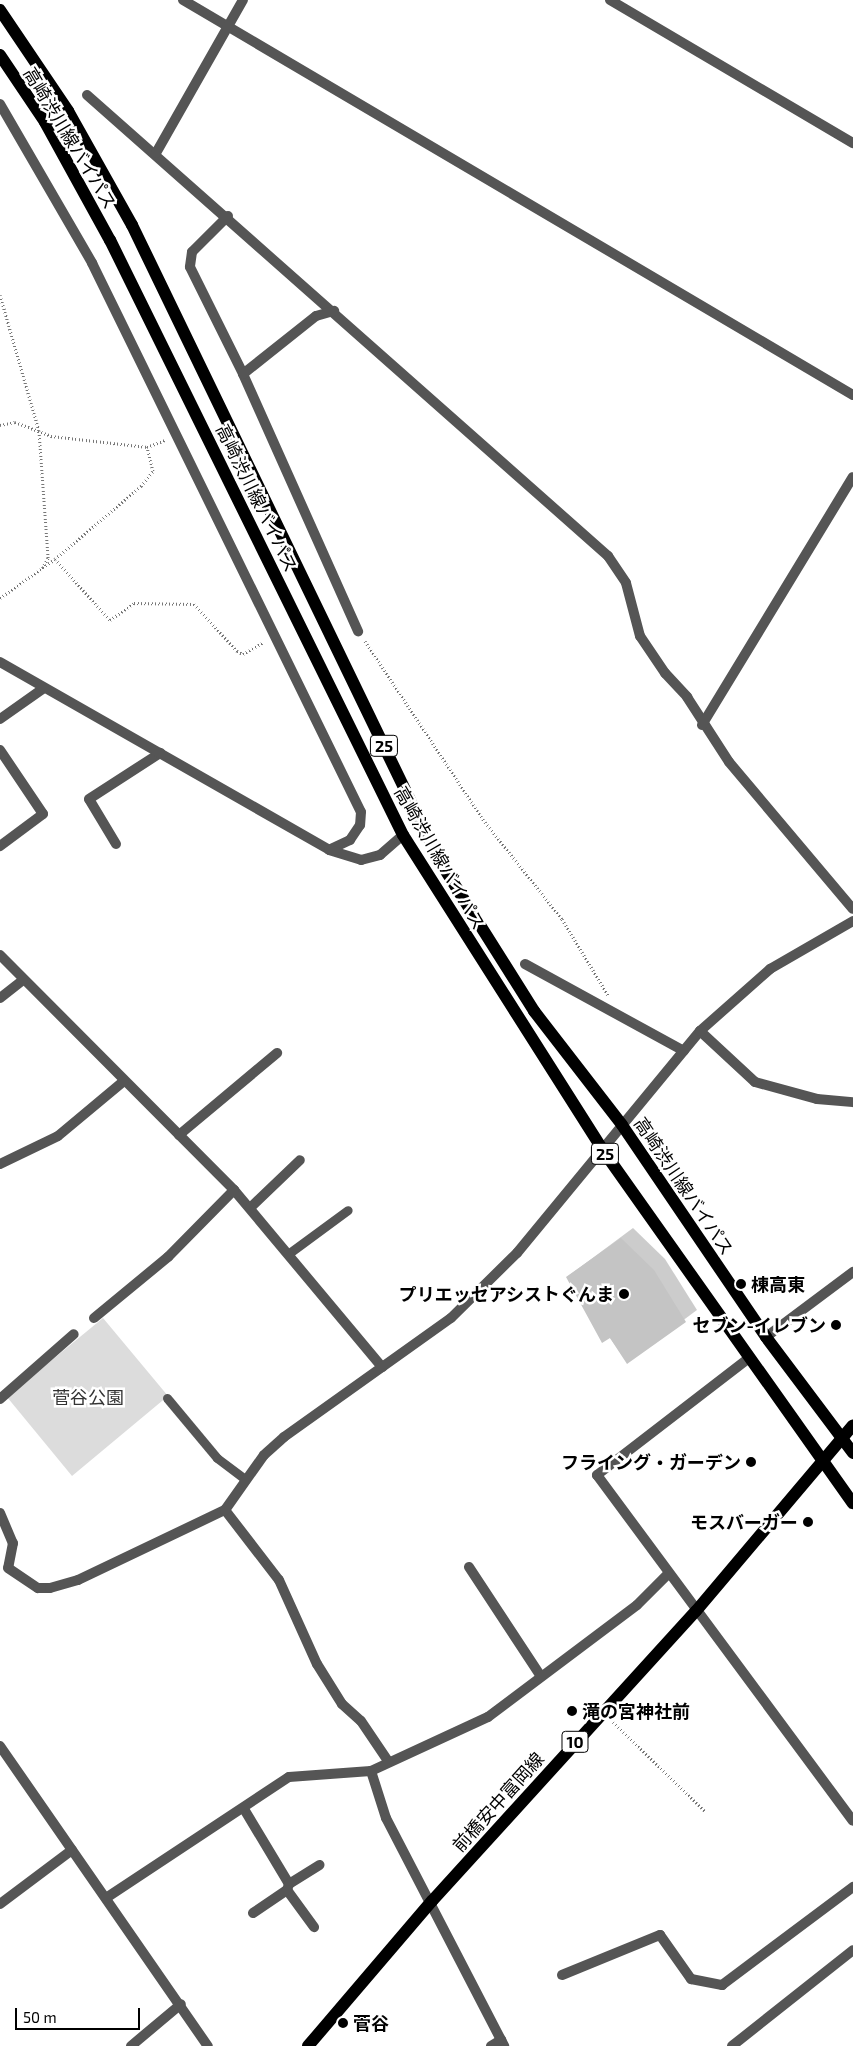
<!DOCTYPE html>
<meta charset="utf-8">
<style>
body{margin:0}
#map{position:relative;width:853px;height:2046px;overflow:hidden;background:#fff;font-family:"Exo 2","Noto Sans JP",sans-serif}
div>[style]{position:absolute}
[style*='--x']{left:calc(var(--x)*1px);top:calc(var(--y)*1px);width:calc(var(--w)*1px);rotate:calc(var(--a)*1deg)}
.green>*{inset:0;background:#dcdcdc}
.shadow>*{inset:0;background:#0003}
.building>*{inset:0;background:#c4c4c4}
.path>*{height:3px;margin-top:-1.5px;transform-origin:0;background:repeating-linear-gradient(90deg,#777 0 1px,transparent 0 3.5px)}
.service>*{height:9px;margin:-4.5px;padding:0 4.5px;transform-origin:4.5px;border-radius:4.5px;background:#555}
.minor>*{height:10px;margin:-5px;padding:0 5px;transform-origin:5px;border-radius:5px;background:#555}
.tertiary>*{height:10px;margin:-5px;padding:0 5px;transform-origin:5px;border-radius:5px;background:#555}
.primary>*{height:12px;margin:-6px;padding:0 6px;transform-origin:6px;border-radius:6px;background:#000}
.dots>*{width:14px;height:14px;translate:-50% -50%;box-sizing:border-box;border:2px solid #fff;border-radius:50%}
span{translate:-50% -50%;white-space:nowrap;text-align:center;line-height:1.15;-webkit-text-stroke:5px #fff;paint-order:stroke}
.shield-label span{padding:1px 4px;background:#fff;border:1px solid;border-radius:4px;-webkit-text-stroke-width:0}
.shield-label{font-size:16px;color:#000;font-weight:700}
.street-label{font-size:18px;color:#000}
.poi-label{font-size:18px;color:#000;font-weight:700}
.left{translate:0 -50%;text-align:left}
.right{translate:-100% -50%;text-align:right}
.park-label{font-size:18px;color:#333}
.scale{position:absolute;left:15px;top:2008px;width:125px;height:22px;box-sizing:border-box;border:2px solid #000;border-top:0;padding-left:6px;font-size:15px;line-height:18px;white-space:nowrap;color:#000;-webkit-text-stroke:4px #fff;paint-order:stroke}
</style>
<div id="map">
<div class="green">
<div style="clip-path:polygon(103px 1318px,168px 1396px,72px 1476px,7px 1397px)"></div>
</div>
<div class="shadow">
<div style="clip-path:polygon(633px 1228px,665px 1259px,697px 1310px,627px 1362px,567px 1277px)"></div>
</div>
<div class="building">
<div style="clip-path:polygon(621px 1238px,654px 1270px,686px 1322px,627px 1364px,610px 1338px,602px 1343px,566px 1277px)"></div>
</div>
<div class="path">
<div style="--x:0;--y:295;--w:141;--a:74"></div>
<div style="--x:39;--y:431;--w:127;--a:85.9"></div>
<div style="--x:48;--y:558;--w:13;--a:119"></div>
<div style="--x:0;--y:425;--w:15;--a:-11"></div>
<div style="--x:15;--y:422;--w:39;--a:21"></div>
<div style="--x:51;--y:436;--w:97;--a:6.5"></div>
<div style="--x:147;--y:447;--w:19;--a:-21"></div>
<div style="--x:55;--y:559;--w:82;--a:48"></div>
<div style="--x:110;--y:620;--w:29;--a:-35"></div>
<div style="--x:134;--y:603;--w:60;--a:1"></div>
<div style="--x:194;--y:604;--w:64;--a:47.5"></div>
<div style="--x:237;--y:651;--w:7;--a:27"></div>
<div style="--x:243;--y:654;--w:24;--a:-30"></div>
<div style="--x:0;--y:598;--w:67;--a:-35.3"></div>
<div style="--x:55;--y:559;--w:113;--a:-40.3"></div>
<div style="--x:141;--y:486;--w:19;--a:-51"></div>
<div style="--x:153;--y:471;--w:25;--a:-104"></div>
<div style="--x:365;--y:641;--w:217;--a:56.5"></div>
<div style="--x:485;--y:822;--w:124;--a:51.6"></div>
<div style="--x:562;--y:919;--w:89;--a:58.8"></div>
<div style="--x:613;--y:1722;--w:129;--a:44.1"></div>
</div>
<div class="service">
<div style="--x:288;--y:1254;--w:74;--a:-36.3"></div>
<div style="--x:167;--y:1398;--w:78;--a:50.2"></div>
<div style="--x:217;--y:1458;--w:36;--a:37"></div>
</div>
<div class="minor">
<div style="--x:183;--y:0;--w:778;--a:30.52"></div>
<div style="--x:610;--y:0;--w:282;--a:30.5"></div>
<div style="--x:87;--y:95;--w:696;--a:41.5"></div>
<div style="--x:608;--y:556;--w:32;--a:56"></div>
<div style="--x:626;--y:583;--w:55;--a:75.2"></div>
<div style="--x:640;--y:636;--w:45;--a:56"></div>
<div style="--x:665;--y:673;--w:33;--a:47"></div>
<div style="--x:687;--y:697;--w:77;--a:57.1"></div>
<div style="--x:729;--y:762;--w:192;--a:49.9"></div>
<div style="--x:0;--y:104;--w:184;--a:59.9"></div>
<div style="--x:92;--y:263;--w:611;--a:63.9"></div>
<div style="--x:361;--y:812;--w:13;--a:94"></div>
<div style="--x:360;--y:825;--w:18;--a:124"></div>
<div style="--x:350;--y:840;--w:23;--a:155"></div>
<div style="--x:156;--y:153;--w:176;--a:-60.4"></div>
<div style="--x:228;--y:216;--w:51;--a:135"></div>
<div style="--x:192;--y:252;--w:15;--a:98"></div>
<div style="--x:190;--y:267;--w:119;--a:63.6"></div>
<div style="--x:243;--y:374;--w:282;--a:65.9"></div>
<div style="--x:243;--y:374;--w:93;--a:-38.5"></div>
<div style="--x:316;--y:316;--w:19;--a:-16"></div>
<div style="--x:0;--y:719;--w:54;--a:-35.2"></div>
<div style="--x:702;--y:725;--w:290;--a:-58.7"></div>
<div style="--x:0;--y:750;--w:77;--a:56.1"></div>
<div style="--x:43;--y:814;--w:54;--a:143.3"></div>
<div style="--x:116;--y:844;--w:52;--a:-121"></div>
<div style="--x:89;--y:799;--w:85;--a:-32.9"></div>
<div style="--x:0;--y:955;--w:332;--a:45.1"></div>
<div style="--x:234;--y:1190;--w:231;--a:50.1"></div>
<div style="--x:525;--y:964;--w:181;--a:28.7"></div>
<div style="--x:179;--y:1135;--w:128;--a:-39.9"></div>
<div style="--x:0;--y:1164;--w:64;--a:-25.8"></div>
<div style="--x:58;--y:1136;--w:86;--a:-39.8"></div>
<div style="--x:250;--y:1208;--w:69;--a:-43.8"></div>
<div style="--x:94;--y:1318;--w:96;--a:-39.5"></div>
<div style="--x:168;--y:1257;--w:94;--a:-45.4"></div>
<div style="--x:766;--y:1337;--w:109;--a:-36.8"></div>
<div style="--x:749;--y:1358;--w:192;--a:142.4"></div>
<div style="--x:597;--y:1475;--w:430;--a:53.5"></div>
<div style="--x:0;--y:1399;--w:98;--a:-41.3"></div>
<div style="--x:225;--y:1510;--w:88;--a:52.4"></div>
<div style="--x:279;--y:1580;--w:92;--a:65.7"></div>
<div style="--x:317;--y:1664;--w:47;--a:58"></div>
<div style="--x:342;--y:1704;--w:25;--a:42"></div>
<div style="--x:361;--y:1721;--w:48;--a:56"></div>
<div style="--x:0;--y:1513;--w:33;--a:67"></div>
<div style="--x:13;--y:1543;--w:25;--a:101"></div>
<div style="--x:8;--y:1568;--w:36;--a:34"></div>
<div style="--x:38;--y:1588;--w:12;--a:0"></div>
<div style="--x:50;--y:1588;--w:29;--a:-16"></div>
<div style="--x:78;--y:1580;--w:163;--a:-25.5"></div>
<div style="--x:225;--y:1510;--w:67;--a:-54.7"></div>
<div style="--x:264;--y:1455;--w:27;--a:-42"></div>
<div style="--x:284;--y:1437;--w:205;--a:-35.5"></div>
<div style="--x:451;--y:1318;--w:93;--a:-44.6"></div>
<div style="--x:469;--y:1567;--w:129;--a:56.7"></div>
<div style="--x:0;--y:1746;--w:365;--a:55.3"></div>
<div style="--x:371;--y:1771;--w:49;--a:72.3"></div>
<div style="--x:386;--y:1818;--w:257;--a:62.6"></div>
<div style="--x:244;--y:1809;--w:87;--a:59"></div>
<div style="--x:289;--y:1884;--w:6;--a:108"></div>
<div style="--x:287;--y:1890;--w:46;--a:53.9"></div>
<div style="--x:289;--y:1884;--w:36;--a:-32"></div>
<div style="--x:106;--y:1898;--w:219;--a:-33.5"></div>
<div style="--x:289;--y:1777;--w:82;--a:-4.2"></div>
<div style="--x:371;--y:1771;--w:129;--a:-24.8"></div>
<div style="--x:488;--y:1717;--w:186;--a:-36.9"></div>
<div style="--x:637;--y:1605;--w:44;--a:-45"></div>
<div style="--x:0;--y:1904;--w:90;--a:-36.9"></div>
<div style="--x:253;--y:1913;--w:41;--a:-34.1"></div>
<div style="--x:562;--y:1975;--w:106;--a:-22.2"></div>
<div style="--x:660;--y:1935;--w:54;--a:54.8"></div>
<div style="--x:691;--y:1979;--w:32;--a:11"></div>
<div style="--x:722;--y:1985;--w:164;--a:-36.8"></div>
<div style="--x:131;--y:2046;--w:65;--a:-40"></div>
<div style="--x:491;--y:2046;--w:12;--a:-31"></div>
<div style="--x:732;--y:2046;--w:154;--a:-38.4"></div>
</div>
<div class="tertiary">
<div style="--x:0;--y:662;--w:379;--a:29.7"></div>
<div style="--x:329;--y:850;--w:34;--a:17"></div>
<div style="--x:361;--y:860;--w:20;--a:-15"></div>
<div style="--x:380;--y:855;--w:30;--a:-41"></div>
<div style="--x:0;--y:998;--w:29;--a:-38"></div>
<div style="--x:700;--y:1031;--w:75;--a:42.8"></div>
<div style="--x:755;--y:1082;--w:64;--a:15.3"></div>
<div style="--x:817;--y:1099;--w:36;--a:5"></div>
<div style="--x:517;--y:1253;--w:288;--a:-50.5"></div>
<div style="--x:700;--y:1031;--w:94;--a:-41.5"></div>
<div style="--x:770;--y:969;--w:96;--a:-30"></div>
</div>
<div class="primary">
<div style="--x:0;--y:10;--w:122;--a:56"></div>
<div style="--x:68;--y:111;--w:131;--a:60.7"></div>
<div style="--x:132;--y:225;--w:705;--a:64.2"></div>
<div style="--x:439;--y:860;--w:178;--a:57.8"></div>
<div style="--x:534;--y:1011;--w:144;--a:52.3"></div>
<div style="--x:622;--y:1125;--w:256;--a:55.8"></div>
<div style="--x:766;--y:1337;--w:145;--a:53.1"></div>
<div style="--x:0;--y:55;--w:81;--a:56.1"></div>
<div style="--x:45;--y:122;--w:135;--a:61.2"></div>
<div style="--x:110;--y:240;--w:663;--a:63.78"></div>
<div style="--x:403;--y:835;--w:372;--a:57.6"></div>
<div style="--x:602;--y:1149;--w:434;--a:54.7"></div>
<div style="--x:308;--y:2046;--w:191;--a:-49.5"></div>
<div style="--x:432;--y:1901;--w:392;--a:-47.7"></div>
<div style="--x:696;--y:1611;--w:243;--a:-49.8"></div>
</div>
<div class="dots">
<div style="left:741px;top:1284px;background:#000"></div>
<div style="left:624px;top:1294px;background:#000"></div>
<div style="left:836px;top:1325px;background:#000"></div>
<div style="left:751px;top:1462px;background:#000"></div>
<div style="left:808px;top:1522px;background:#000"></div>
<div style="left:572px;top:1711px;background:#000"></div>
<div style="left:343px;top:2023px;background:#000"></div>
</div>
<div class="shield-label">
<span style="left:384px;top:746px">25</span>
<span style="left:605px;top:1154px">25</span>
<span style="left:575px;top:1742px">10</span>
</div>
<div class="street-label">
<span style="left:70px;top:138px;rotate:59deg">高崎渋川線バイパス</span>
<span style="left:257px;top:498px;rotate:64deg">高崎渋川線バイパス</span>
<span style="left:440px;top:858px;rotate:60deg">高崎渋川線バイパス</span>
<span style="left:684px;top:1186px;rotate:56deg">高崎渋川線バイパス</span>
<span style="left:498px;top:1802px;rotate:-48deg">前橋安中富岡線</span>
</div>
<div class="poi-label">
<span class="left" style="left:751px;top:1284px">棟高東</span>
<span class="right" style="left:614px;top:1294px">プリエッセアシストぐんま</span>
<span class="right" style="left:826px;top:1325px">セブン-イレブン</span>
<span class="right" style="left:741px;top:1462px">フライング・ガーデン</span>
<span class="right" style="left:798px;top:1522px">モスバーガー</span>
<span class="left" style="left:582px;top:1711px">滝の宮神社前</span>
<span class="left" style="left:353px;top:2023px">菅谷</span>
</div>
<div class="park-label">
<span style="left:88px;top:1397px">菅谷公園</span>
</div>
<div class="scale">50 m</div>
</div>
